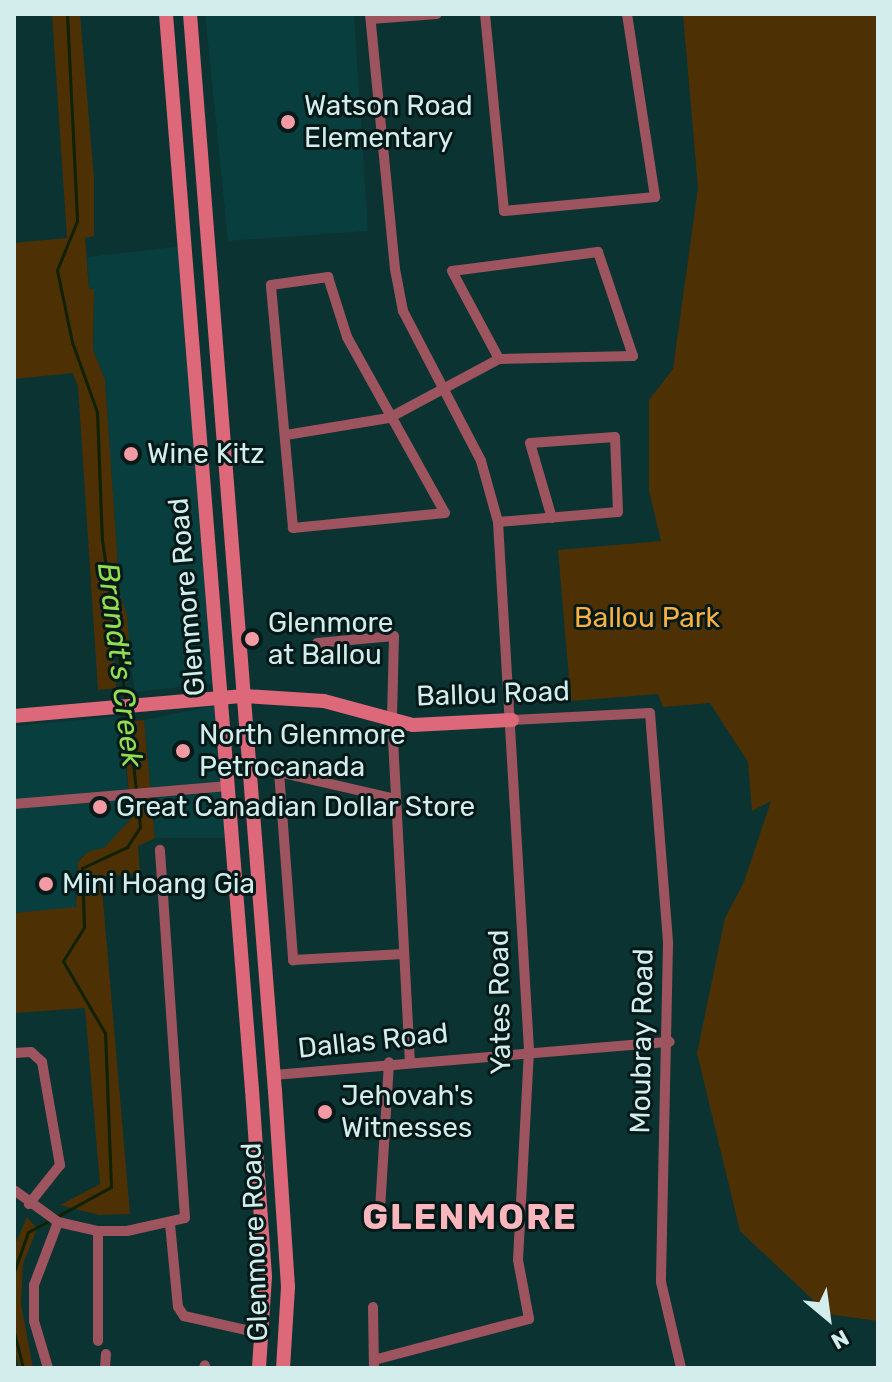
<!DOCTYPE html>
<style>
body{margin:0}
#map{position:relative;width:892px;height:1382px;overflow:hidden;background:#0a3332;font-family:Rubik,sans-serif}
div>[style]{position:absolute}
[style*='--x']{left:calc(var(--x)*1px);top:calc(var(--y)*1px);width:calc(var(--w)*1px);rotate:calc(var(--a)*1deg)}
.built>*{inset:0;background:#083e3d}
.green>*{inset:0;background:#4d3104}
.stream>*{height:3px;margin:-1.5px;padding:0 1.5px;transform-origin:1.5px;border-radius:1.5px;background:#0f2100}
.street>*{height:10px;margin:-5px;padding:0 5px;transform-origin:5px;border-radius:5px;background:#9e545e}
.secondary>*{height:14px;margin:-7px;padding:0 7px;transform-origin:7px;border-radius:7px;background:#dd6879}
.dots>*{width:22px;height:22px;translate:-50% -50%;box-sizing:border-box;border:4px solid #041918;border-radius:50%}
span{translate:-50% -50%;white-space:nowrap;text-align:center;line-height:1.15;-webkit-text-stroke:6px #041918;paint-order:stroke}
.poi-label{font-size:28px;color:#d3edec}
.left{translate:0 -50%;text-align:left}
.street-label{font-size:28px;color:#d3edec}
.park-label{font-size:28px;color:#faaf41}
.water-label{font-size:30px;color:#94dd51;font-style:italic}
.district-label{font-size:36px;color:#fab6bc;font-weight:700;letter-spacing:2px}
.frame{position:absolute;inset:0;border:16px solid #d3edec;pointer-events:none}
.north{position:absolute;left:788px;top:1278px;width:80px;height:80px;-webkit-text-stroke:6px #041918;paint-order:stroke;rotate:151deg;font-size:22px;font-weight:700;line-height:32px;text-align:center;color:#d3edec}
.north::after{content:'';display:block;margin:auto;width:28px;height:36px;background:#d3edec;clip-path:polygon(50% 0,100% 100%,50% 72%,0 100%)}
</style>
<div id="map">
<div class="built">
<div style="clip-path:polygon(205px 14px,354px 14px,368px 231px,228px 241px)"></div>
<div style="clip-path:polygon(183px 246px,218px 683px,135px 692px,120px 595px,105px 380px,93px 349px,94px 289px,89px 289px,87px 257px)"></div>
<div style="clip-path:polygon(216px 705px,226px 838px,155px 838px,144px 720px)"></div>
<div style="clip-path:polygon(121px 716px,131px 819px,104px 849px,81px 857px,74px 879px,76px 908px,14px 913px,14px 726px)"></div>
</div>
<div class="green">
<div style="clip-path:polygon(52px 14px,80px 14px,94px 178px,94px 236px,85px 238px,89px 289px,94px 289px,93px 349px,105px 380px,120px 595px,127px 615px,129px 642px,113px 643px,116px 688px,98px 690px,78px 386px,73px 373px,14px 379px,14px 243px,67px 238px)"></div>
<div style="clip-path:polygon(683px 14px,878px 14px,878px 1321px,828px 1314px,740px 1231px,697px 1053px,725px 918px,744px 882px,771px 801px,752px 811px,748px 762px,710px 703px,663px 707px,658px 694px,571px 701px,558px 550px,661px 541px,649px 491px,649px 400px,673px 369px,698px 188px)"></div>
<div style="clip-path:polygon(144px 720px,155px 838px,138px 846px,140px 873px,101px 877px,130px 1214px,99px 1215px,60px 1205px,100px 1184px,85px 1008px,14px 1013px,14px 913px,76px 907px,78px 862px,89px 851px,104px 848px,131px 819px,123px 722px)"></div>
<div style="clip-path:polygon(27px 1217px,37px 1229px,23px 1264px,21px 1304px,33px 1368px,19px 1368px,14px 1345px,14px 1247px)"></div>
</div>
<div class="stream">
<div style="--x:67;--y:14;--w:207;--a:87.2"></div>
<div style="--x:77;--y:221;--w:53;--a:112.2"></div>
<div style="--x:57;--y:270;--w:74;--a:78.2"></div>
<div style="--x:72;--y:342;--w:74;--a:70.3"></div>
<div style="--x:97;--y:412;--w:128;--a:87.8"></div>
<div style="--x:102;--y:540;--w:165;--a:81.6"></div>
<div style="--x:127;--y:711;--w:80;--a:83.5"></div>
<div style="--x:58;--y:1216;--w:60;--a:-28.7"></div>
<div style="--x:111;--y:1187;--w:154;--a:-92.2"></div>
<div style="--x:105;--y:1033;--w:83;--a:-120.3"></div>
<div style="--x:63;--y:961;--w:40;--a:-58"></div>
<div style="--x:84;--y:927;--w:59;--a:-91.9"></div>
<div style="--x:82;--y:868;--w:50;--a:-25"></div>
<div style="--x:127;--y:847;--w:24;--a:-57"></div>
<div style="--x:140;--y:827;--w:29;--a:-96"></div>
<div style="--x:14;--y:1272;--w:42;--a:-70.7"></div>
<div style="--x:28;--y:1232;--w:26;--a:-28"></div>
<div style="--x:14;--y:1332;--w:37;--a:76"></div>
</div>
<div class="street">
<div style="--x:370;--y:14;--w:256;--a:84.4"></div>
<div style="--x:395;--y:269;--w:43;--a:79.2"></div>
<div style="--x:403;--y:311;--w:169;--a:62.5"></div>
<div style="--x:481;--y:461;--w:63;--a:74.4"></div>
<div style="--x:498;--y:522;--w:529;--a:86.64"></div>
<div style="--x:529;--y:1050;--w:210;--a:93"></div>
<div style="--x:518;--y:1260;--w:60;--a:79.4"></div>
<div style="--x:529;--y:1319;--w:160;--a:165.2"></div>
<div style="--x:485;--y:14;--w:198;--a:84.5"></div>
<div style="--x:504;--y:211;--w:152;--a:-5.3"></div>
<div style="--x:655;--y:197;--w:185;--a:-98.7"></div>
<div style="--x:371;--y:19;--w:66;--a:-4.3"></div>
<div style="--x:328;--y:277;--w:63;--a:72.4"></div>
<div style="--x:347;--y:337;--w:201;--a:60.9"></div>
<div style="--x:445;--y:513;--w:153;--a:174.4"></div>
<div style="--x:293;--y:528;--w:244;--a:-95.2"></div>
<div style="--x:271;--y:285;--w:58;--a:-8"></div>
<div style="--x:286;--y:435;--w:104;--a:-9.4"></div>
<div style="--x:389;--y:418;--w:125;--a:-28.2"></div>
<div style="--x:499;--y:359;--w:134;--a:-1.3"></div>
<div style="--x:633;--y:356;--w:110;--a:-108.6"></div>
<div style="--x:598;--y:252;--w:147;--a:172.6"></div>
<div style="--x:452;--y:271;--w:100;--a:61.9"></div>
<div style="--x:498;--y:522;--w:120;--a:-4.8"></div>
<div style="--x:618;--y:512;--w:75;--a:-92.3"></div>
<div style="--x:615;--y:437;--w:85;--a:176"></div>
<div style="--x:530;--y:443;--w:78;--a:73.7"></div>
<div style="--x:317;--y:643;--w:77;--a:-5.2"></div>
<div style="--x:394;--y:636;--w:84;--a:91.4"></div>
<div style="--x:392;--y:720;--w:340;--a:87"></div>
<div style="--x:512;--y:720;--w:138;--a:-2.9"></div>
<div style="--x:650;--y:713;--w:232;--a:85.5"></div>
<div style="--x:668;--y:944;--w:338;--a:91.2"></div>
<div style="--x:661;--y:1282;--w:88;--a:76.9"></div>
<div style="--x:396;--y:799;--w:120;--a:-167"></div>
<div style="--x:279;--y:772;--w:189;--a:85.7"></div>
<div style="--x:293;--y:960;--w:111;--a:-3.1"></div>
<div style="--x:14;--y:804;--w:215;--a:-4.8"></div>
<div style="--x:14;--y:1053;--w:17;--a:-3"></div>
<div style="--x:31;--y:1052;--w:15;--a:42"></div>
<div style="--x:42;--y:1062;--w:105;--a:80.1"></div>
<div style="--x:60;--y:1165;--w:50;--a:128.5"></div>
<div style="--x:274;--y:1075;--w:397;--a:-4.8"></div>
<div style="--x:14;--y:1190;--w:54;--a:36"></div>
<div style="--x:58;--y:1222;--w:41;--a:12.7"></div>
<div style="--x:98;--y:1231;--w:29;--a:0"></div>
<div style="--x:127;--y:1231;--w:59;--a:-12.6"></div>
<div style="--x:185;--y:1218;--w:369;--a:-93.9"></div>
<div style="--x:170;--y:1224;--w:83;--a:84.5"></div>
<div style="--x:178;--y:1307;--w:11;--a:56"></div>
<div style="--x:184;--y:1316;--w:64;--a:12.7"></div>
<div style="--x:379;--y:1226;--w:164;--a:-86.5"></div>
<div style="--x:373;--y:1307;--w:61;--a:89.1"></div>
<div style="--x:98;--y:1341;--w:110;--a:-90"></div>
<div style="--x:48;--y:1368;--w:49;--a:-106.6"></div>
<div style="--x:34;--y:1321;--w:36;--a:-90"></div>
<div style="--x:34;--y:1285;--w:67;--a:-69.1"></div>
<div style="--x:105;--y:1368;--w:14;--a:-86"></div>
<div style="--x:204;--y:1368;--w:3;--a:-72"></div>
</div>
<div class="secondary">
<div style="--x:166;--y:14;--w:1079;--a:85.43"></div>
<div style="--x:252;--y:1090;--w:187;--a:86"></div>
<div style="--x:265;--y:1277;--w:91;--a:93.8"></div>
<div style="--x:190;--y:14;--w:1080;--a:85.49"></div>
<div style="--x:275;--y:1091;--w:196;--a:86.2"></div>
<div style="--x:288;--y:1287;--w:81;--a:93.5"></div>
<div style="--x:14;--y:716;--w:231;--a:-5"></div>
<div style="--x:244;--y:696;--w:80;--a:3.6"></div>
<div style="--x:324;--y:701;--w:92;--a:15.1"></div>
<div style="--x:413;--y:725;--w:99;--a:-2.9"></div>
</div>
<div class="dots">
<div style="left:288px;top:122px;background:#f49aa4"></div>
<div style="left:131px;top:454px;background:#f49aa4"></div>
<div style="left:252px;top:639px;background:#f49aa4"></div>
<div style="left:183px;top:751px;background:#f49aa4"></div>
<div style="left:100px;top:807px;background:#f49aa4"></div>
<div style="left:46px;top:884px;background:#f49aa4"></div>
<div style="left:325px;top:1112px;background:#f49aa4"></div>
</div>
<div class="poi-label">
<span class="left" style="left:304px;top:122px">Watson Road<br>Elementary</span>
<span class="left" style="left:147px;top:454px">Wine Kitz</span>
<span class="left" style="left:268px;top:639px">Glenmore<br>at Ballou</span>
<span class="left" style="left:199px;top:751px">North Glenmore<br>Petrocanada</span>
<span class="left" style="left:116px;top:807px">Great Canadian Dollar Store</span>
<span class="left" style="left:62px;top:884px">Mini Hoang Gia</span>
<span class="left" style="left:341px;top:1112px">Jehovah's<br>Witnesses</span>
</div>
<div class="street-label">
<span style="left:187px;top:597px;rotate:-95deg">Glenmore Road</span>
<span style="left:493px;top:694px;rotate:-2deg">Ballou Road</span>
<span style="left:500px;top:1002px;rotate:-91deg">Yates Road</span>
<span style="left:373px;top:1041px;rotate:-6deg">Dallas Road</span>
<span style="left:642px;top:1041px;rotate:-89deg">Moubray Road</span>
<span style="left:255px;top:1242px;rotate:-92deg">Glenmore Road</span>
</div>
<div class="park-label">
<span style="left:647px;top:618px">Ballou Park</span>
</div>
<div class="water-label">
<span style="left:120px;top:665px;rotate:83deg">Brandt's Creek</span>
</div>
<div class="district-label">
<span style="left:470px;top:1217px">GLENMORE</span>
</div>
<div class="frame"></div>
<div class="north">N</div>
</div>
